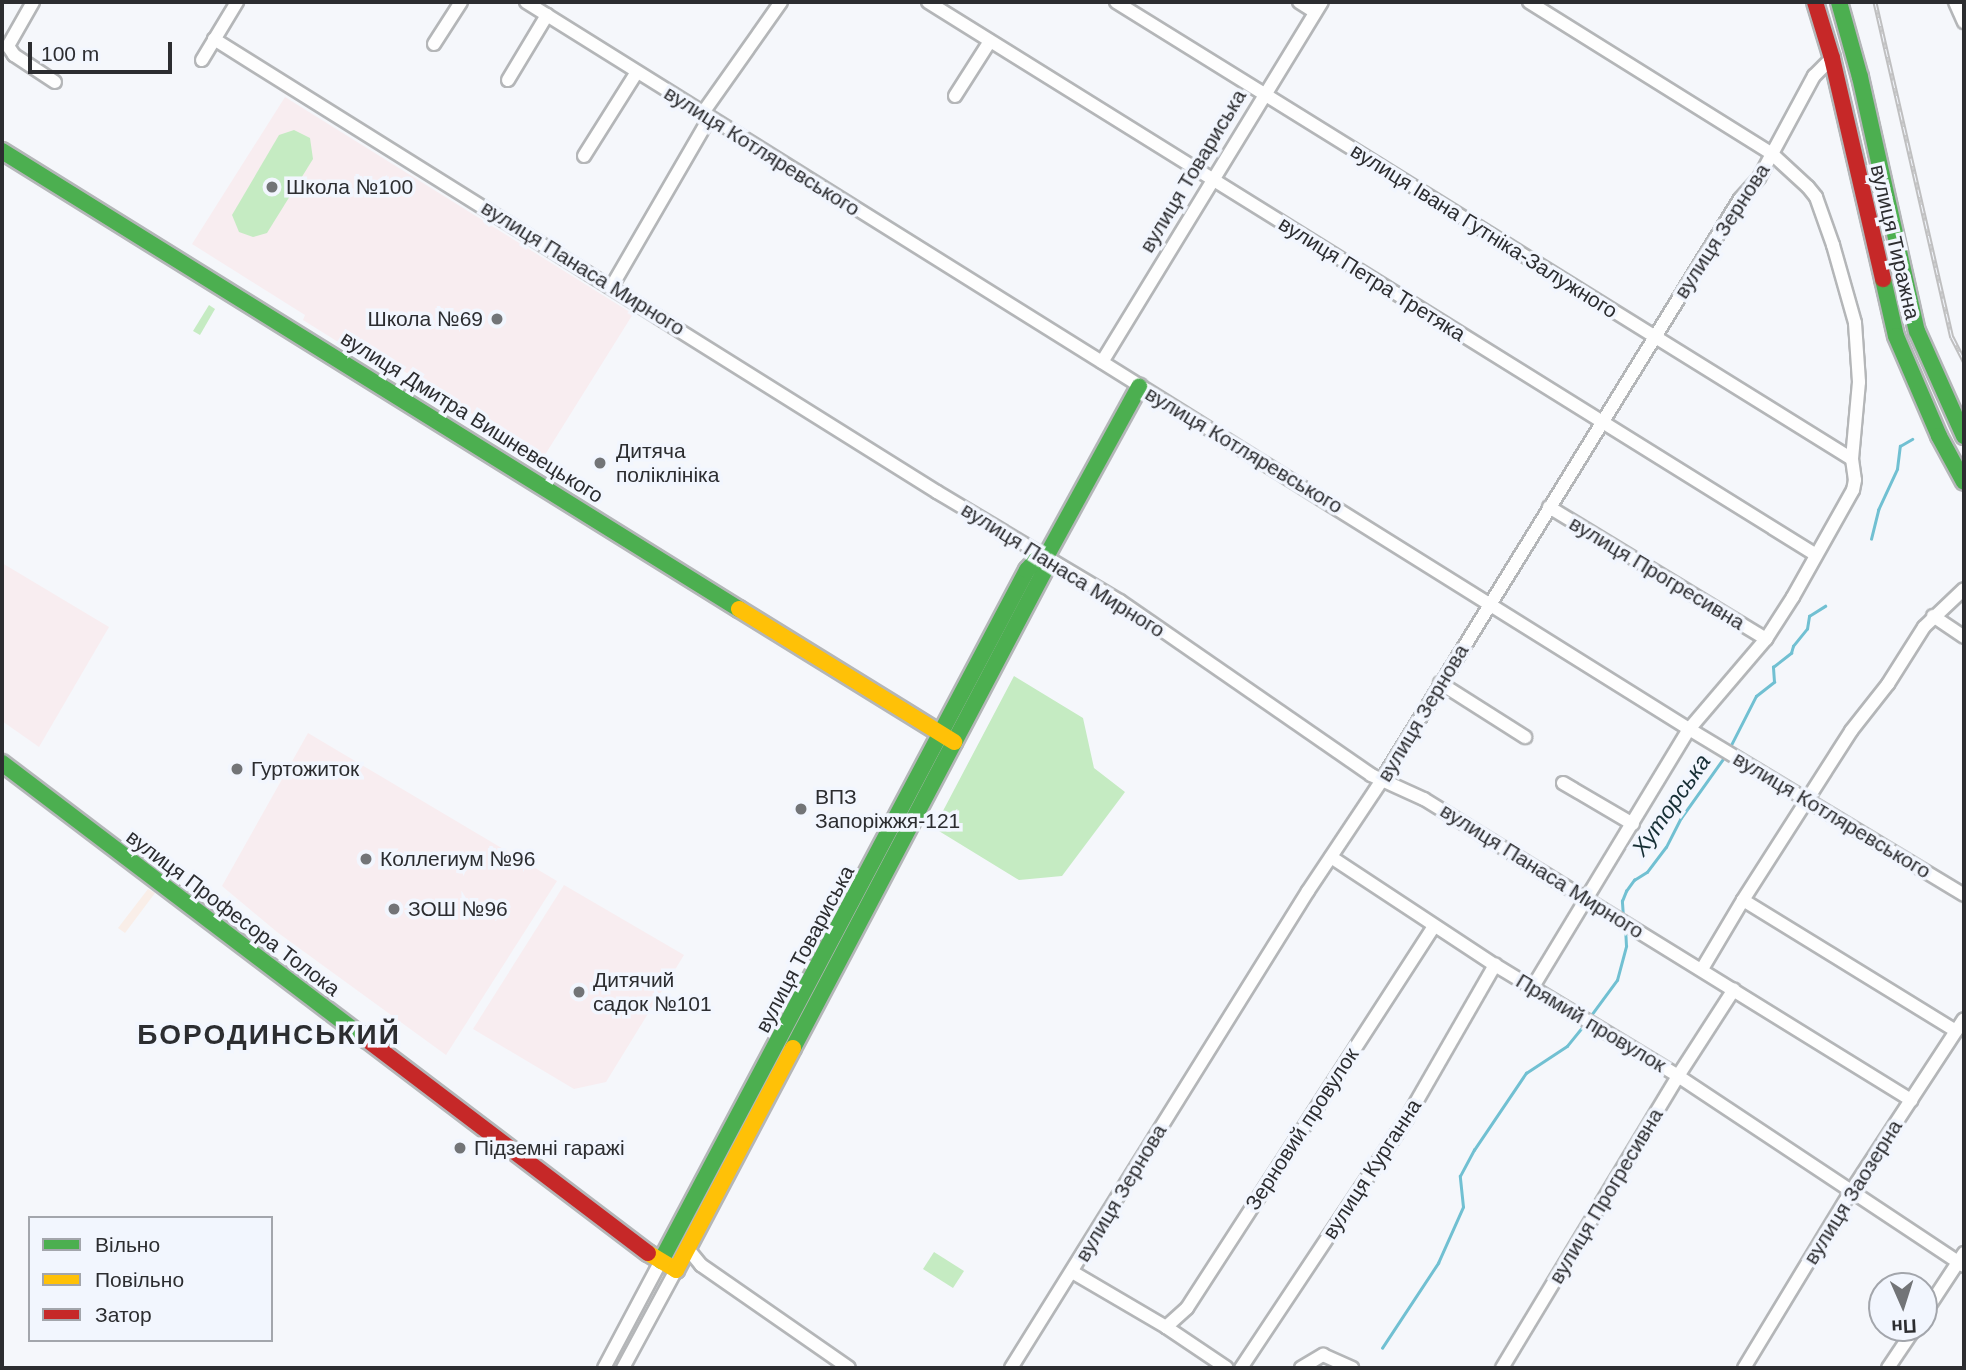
<!DOCTYPE html>
<meta charset="utf-8">
<style>
body{margin:0}
#map{position:relative;width:1966px;height:1370px;overflow:hidden;background:#f5f7fb;font-family:Helvetica,sans-serif}
div>[style]{position:absolute}
[style*='--x']{left:calc(var(--x)*1px);top:calc(var(--y)*1px);width:calc(var(--w)*1px);rotate:calc(var(--a)*1deg)}
.commercial>*{inset:0;background:#f9eee8}
.education>*{inset:0;background:#f8edf0}
.green>*{inset:0;background:#c5ebc2}
.stream>*{height:2.5px;margin:-1.25px;padding:0 1.25px;transform-origin:1.25px;border-radius:1.25px;background:#71c0d2}
.roads{filter:drop-shadow(2px 0 #b4b6b8) drop-shadow(-2px 0 #b4b6b8) drop-shadow(0 2px #b4b6b8) drop-shadow(0 -2px #b4b6b8)}
.street>*{height:12px;margin:-6px;padding:0 6px;transform-origin:6px;border-radius:6px;background:#fefefe}
.fast>*{height:16px;margin:-8px;padding:0 8px;transform-origin:8px;border-radius:8px;background:#4caf50}
.slow>*{height:16px;margin:-8px;padding:0 8px;transform-origin:8px;border-radius:8px;background:#ffc107}
.jam>*{height:16px;margin:-8px;padding:0 8px;transform-origin:8px;border-radius:8px;background:#c62828}
.rail>*{height:5px;margin-top:-2.5px;transform-origin:0;background:repeating-linear-gradient(90deg,#f2f6fe 0 8px,#bfbfc0 0 16px);box-sizing:border-box;border-block:2px solid #bfbfc0}
.dots>*{width:19px;height:19px;translate:-50% -50%;box-sizing:border-box;border:4px solid #f2f6fe;border-radius:50%}
span{translate:-50% -50%;white-space:nowrap;text-align:center;line-height:1.15;-webkit-text-stroke:7px #f2f6fe;paint-order:stroke}
.street-label{font-size:21px;color:#2c2d30}
.poi-label{font-size:21px;color:#2c2d30}
.left{translate:0 -50%;text-align:left}
.right{translate:-100% -50%;text-align:right}
.water-label{font-size:23px;color:#172f35;font-style:italic}
.district-label{font-size:28px;color:#2c2d30;font-weight:700;letter-spacing:2px}
.frame{position:absolute;inset:0;border:4px solid #2c2d30;pointer-events:none}
.legend{position:absolute;left:28px;top:1216px;width:245px;height:126px;box-sizing:border-box;background:#f2f6fe;border:2px solid #a3a6ac;margin:0;padding:9px 12px;list-style:none;font-size:21px;color:#2c2d30}
.legend li{display:flex;align-items:center;gap:14px;height:35px}
.legend b{width:35px;border:2px solid #a3a6ac}
.north{position:absolute;left:1868px;top:1272px;width:70px;height:70px;box-sizing:border-box;background:#f2f6fe;border:2px solid #a3a6ac;border-radius:50%;rotate:177deg;font-size:19px;font-weight:700;line-height:28px;text-align:center;color:#2c2d30}
.north::after{content:'';display:block;margin:auto;width:24px;height:32px;background:#727477;clip-path:polygon(50% 0,100% 100%,50% 72%,0 100%)}
.scale{position:absolute;left:28px;top:42px;width:144px;height:32px;box-sizing:border-box;border:4px solid #2c2d30;border-top:0;padding-left:9px;font-size:21px;line-height:24px;white-space:nowrap;color:#2c2d30;-webkit-text-stroke:5px #f2f6fe;paint-order:stroke}
</style>
<div id="map">
<div class="commercial">
<div style="clip-path:polygon(148px 889px,155px 893px,125px 933px,118px 928px)"></div>
</div>
<div class="education">
<div style="clip-path:polygon(285px 97px,633px 314px,543px 458px,397px 367px,391px 375px,303px 320px,305px 315px,192px 244px)"></div>
<div style="clip-path:polygon(2px 563px,109px 627px,39px 747px,2px 721px)"></div>
<div style="clip-path:polygon(308px 733px,557px 881px,446px 1055px,277px 932px,222px 886px)"></div>
<div style="clip-path:polygon(564px 885px,684px 955px,606px 1082px,574px 1089px,473px 1029px)"></div>
</div>
<div class="green">
<div style="clip-path:polygon(294px 130px,310px 138px,313px 159px,267px 233px,253px 237px,239px 232px,232px 215px,279px 135px)"></div>
<div style="clip-path:polygon(209px 305px,215px 309px,200px 335px,193px 331px)"></div>
<div style="clip-path:polygon(1014px 676px,1083px 718px,1094px 768px,1125px 792px,1062px 876px,1019px 880px,934px 828px)"></div>
<div style="clip-path:polygon(934px 1252px,964px 1271px,953px 1288px,923px 1269px)"></div>
</div>
<div class="stream">
<div style="--x:1871;--y:539;--w:30;--a:-76"></div>
<div style="--x:1878;--y:510;--w:45;--a:-65.1"></div>
<div style="--x:1897;--y:469;--w:23;--a:-83"></div>
<div style="--x:1900;--y:446;--w:14;--a:-30"></div>
<div style="--x:1730;--y:747;--w:57;--a:-63"></div>
<div style="--x:1756;--y:696;--w:23;--a:-38"></div>
<div style="--x:1774;--y:682;--w:15;--a:-94"></div>
<div style="--x:1773;--y:667;--w:23;--a:-38"></div>
<div style="--x:1791;--y:653;--w:7;--a:-74"></div>
<div style="--x:1793;--y:646;--w:22;--a:-51"></div>
<div style="--x:1807;--y:629;--w:13;--a:-81"></div>
<div style="--x:1809;--y:616;--w:19;--a:-32"></div>
<div style="--x:1623;--y:917;--w:16;--a:-94"></div>
<div style="--x:1622;--y:901;--w:11;--a:-68"></div>
<div style="--x:1626;--y:891;--w:14;--a:-54"></div>
<div style="--x:1634;--y:880;--w:15;--a:-32"></div>
<div style="--x:1647;--y:872;--w:31;--a:-53"></div>
<div style="--x:1666;--y:847;--w:33;--a:-63"></div>
<div style="--x:1681;--y:818;--w:76;--a:-54.6"></div>
<div style="--x:1589;--y:1018;--w:47;--a:-53.6"></div>
<div style="--x:1617;--y:980;--w:35;--a:-75"></div>
<div style="--x:1626;--y:946;--w:19;--a:-93"></div>
<div style="--x:1382;--y:1348;--w:102;--a:-56.6"></div>
<div style="--x:1438;--y:1263;--w:61;--a:-65.9"></div>
<div style="--x:1463;--y:1207;--w:31;--a:-96"></div>
<div style="--x:1460;--y:1176;--w:30;--a:-62"></div>
<div style="--x:1474;--y:1150;--w:93;--a:-56"></div>
<div style="--x:1526;--y:1073;--w:49;--a:-33.4"></div>
<div style="--x:1567;--y:1046;--w:28;--a:-51"></div>
</div>
<div class="roads">
<div class="street">
<div style="--x:33;--y:2;--w:51;--a:119.6"></div>
<div style="--x:8;--y:46;--w:11;--a:56"></div>
<div style="--x:14;--y:55;--w:49;--a:33.4"></div>
<div style="--x:526;--y:2;--w:1372;--a:32.01"></div>
<div style="--x:1689;--y:729;--w:321;--a:31.1"></div>
<div style="--x:928;--y:2;--w:1046;--a:31.91"></div>
<div style="--x:1116;--y:2;--w:866;--a:31.84"></div>
<div style="--x:1299;--y:2;--w:19;--a:32"></div>
<div style="--x:1529;--y:2;--w:285;--a:32"></div>
<div style="--x:1771;--y:153;--w:50;--a:42.6"></div>
<div style="--x:1808;--y:187;--w:13;--a:51"></div>
<div style="--x:1816;--y:197;--w:51;--a:70.5"></div>
<div style="--x:1833;--y:245;--w:81;--a:74.2"></div>
<div style="--x:1855;--y:323;--w:59;--a:86.1"></div>
<div style="--x:1859;--y:382;--w:77;--a:95.2"></div>
<div style="--x:1852;--y:459;--w:21;--a:82"></div>
<div style="--x:1855;--y:480;--w:10;--a:101"></div>
<div style="--x:1853;--y:490;--w:123;--a:119.3"></div>
<div style="--x:1793;--y:597;--w:50;--a:122.7"></div>
<div style="--x:1766;--y:639;--w:118;--a:130.5"></div>
<div style="--x:1689;--y:729;--w:301;--a:121.2"></div>
<div style="--x:1955;--y:2;--w:22;--a:66"></div>
<div style="--x:214;--y:39;--w:853;--a:32.07"></div>
<div style="--x:937;--y:492;--w:213;--a:30.8"></div>
<div style="--x:1120;--y:601;--w:305;--a:34.7"></div>
<div style="--x:1371;--y:775;--w:58;--a:24.4"></div>
<div style="--x:1424;--y:799;--w:573;--a:31.72"></div>
<div style="--x:434;--y:44;--w:50;--a:-57.3"></div>
<div style="--x:202;--y:60;--w:68;--a:-58.9"></div>
<div style="--x:508;--y:80;--w:76;--a:-59"></div>
<div style="--x:955;--y:96;--w:65;--a:-57.5"></div>
<div style="--x:702;--y:114;--w:137;--a:-54.8"></div>
<div style="--x:584;--y:156;--w:99;--a:-57.8"></div>
<div style="--x:612;--y:286;--w:193;--a:-59.9"></div>
<div style="--x:1102;--y:362;--w:422;--a:-58.6"></div>
<div style="--x:1549;--y:507;--w:254;--a:31.3"></div>
<div style="--x:1933;--y:616;--w:37;--a:34"></div>
<div style="--x:1440;--y:683;--w:101;--a:32.4"></div>
<div style="--x:1563;--y:783;--w:81;--a:30.4"></div>
<div style="--x:1331;--y:857;--w:196;--a:33.4"></div>
<div style="--x:1495;--y:965;--w:214;--a:31.2"></div>
<div style="--x:1678;--y:1076;--w:343;--a:33.6"></div>
<div style="--x:1743;--y:900;--w:201;--a:-57.4"></div>
<div style="--x:1851;--y:731;--w:60;--a:-51.8"></div>
<div style="--x:1888;--y:684;--w:67;--a:-57.7"></div>
<div style="--x:1924;--y:627;--w:55;--a:-43.5"></div>
<div style="--x:1702;--y:969;--w:80;--a:-59.3"></div>
<div style="--x:1743;--y:900;--w:250;--a:31.6"></div>
<div style="--x:688;--y:1249;--w:21;--a:51"></div>
<div style="--x:701;--y:1265;--w:180;--a:34.8"></div>
<div style="--x:1074;--y:1273;--w:107;--a:30.4"></div>
<div style="--x:1166;--y:1327;--w:73;--a:33.9"></div>
<div style="--x:1924;--y:1314;--w:73;--a:-56.7"></div>
<div style="--x:1166;--y:1327;--w:28;--a:-42"></div>
<div style="--x:1187;--y:1308;--w:455;--a:-57.1"></div>
<div style="--x:604;--y:1368;--w:121;--a:-62"></div>
<div style="--x:623;--y:1368;--w:111;--a:-61.6"></div>
<div style="--x:1011;--y:1368;--w:562;--a:-58.09"></div>
<div style="--x:1308;--y:891;--w:133;--a:-56.3"></div>
<div style="--x:1382;--y:780;--w:682;--a:-58.36"></div>
<div style="--x:1740;--y:199;--w:28;--a:-48"></div>
<div style="--x:1759;--y:178;--w:116;--a:-61.7"></div>
<div style="--x:1814;--y:76;--w:25;--a:-45"></div>
<div style="--x:1241;--y:1368;--w:300;--a:-56.4"></div>
<div style="--x:1407;--y:1118;--w:177;--a:-60.1"></div>
<div style="--x:1301;--y:1368;--w:26;--a:-31"></div>
<div style="--x:1323;--y:1355;--w:32;--a:24"></div>
<div style="--x:1502;--y:1368;--w:341;--a:-58.9"></div>
<div style="--x:1678;--y:1076;--w:103;--a:-57.2"></div>
<div style="--x:1744;--y:1368;--w:208;--a:-58.8"></div>
<div style="--x:1852;--y:1190;--w:204;--a:-56.8"></div>
<div style="--x:1888;--y:1368;--w:48;--a:-56"></div>
</div>
<div class="fast">
<div style="--x:1839;--y:2;--w:78;--a:74.4"></div>
<div style="--x:1860;--y:77;--w:260;--a:77.4"></div>
<div style="--x:1917;--y:331;--w:115;--a:65.9"></div>
<div style="--x:2;--y:151;--w:868;--a:31.86"></div>
<div style="--x:1883;--y:279;--w:58;--a:77.2"></div>
<div style="--x:1896;--y:336;--w:109;--a:66.7"></div>
<div style="--x:1939;--y:436;--w:52;--a:61.5"></div>
<div style="--x:2;--y:763;--w:457;--a:37.2"></div>
<div style="--x:793;--y:1048;--w:545;--a:-62.21"></div>
<div style="--x:1047;--y:566;--w:11;--a:-90"></div>
<div style="--x:1047;--y:555;--w:192;--a:-61.3"></div>
<div style="--x:661;--y:1261;--w:782;--a:-62.09"></div>
<div style="--x:1027;--y:570;--w:13;--a:-48"></div>
<div style="--x:1036;--y:560;--w:12;--a:-24"></div>
</div>
<div class="slow">
<div style="--x:739;--y:609;--w:253;--a:31.7"></div>
<div style="--x:648;--y:1253;--w:33;--a:31"></div>
<div style="--x:676;--y:1270;--w:251;--a:-62.2"></div>
</div>
<div class="jam">
<div style="--x:1815;--y:2;--w:59;--a:73.1"></div>
<div style="--x:1832;--y:58;--w:227;--a:77"></div>
<div style="--x:366;--y:1039;--w:354;--a:37.2"></div>
</div>
</div>
<div class="rail">
<div style="--x:1875;--y:2;--w:344;--a:77.1"></div>
<div style="--x:1952;--y:337;--w:27;--a:63"></div>
</div>
<div class="dots">
<div style="left:272px;top:187px;background:#727477"></div>
<div style="left:497px;top:319px;background:#727477"></div>
<div style="left:600px;top:463px;background:#727477"></div>
<div style="left:237px;top:769px;background:#727477"></div>
<div style="left:801px;top:809px;background:#727477"></div>
<div style="left:366px;top:859px;background:#727477"></div>
<div style="left:394px;top:909px;background:#727477"></div>
<div style="left:579px;top:992px;background:#727477"></div>
<div style="left:460px;top:1148px;background:#727477"></div>
</div>
<div class="street-label">
<span style="left:762px;top:151px;rotate:32deg">вулиця Котляревського</span>
<span style="left:1193px;top:171px;rotate:-59deg">вулиця Товариська</span>
<span style="left:1484px;top:231px;rotate:32deg">вулиця Івана Гутніка-Залужного</span>
<span style="left:1722px;top:231px;rotate:-57deg">вулиця Зернова</span>
<span style="left:1895px;top:242px;rotate:77deg">вулиця Тиражна</span>
<span style="left:583px;top:268px;rotate:32deg">вулиця Панаса Мирного</span>
<span style="left:1372px;top:279px;rotate:32deg">вулиця Петра Третяка</span>
<span style="left:472px;top:417px;rotate:32deg">вулиця Дмитра Вишневецького</span>
<span style="left:1244px;top:450px;rotate:31deg">вулиця Котляревського</span>
<span style="left:1063px;top:570px;rotate:32deg">вулиця Панаса Мирного</span>
<span style="left:1657px;top:573px;rotate:31deg">вулиця Прогресивна</span>
<span style="left:1423px;top:713px;rotate:-59deg">вулиця Зернова</span>
<span style="left:1832px;top:815px;rotate:31deg">вулиця Котляревського</span>
<span style="left:1542px;top:871px;rotate:32deg">вулиця Панаса Мирного</span>
<span style="left:233px;top:913px;rotate:37deg">вулиця Професора Толока</span>
<span style="left:805px;top:949px;rotate:-62deg">вулиця Товариська</span>
<span style="left:1591px;top:1023px;rotate:31deg">Прямий провулок</span>
<span style="left:1302px;top:1129px;rotate:-57deg">Зерновий провулок</span>
<span style="left:1372px;top:1169px;rotate:-57deg">вулиця Курганна</span>
<span style="left:1853px;top:1192px;rotate:-58deg">вулиця Заозерна</span>
<span style="left:1121px;top:1193px;rotate:-59deg">вулиця Зернова</span>
<span style="left:1606px;top:1196px;rotate:-59deg">вулиця Прогресивна</span>
</div>
<div class="poi-label">
<span class="left" style="left:286px;top:187px">Школа №100</span>
<span class="right" style="left:483px;top:319px">Школа №69</span>
<span class="left" style="left:616px;top:463px">Дитяча<br>поліклініка</span>
<span class="left" style="left:251px;top:769px">Гуртожиток</span>
<span class="left" style="left:815px;top:809px">ВПЗ<br>Запоріжжя-121</span>
<span class="left" style="left:380px;top:859px">Коллегиум №96</span>
<span class="left" style="left:408px;top:909px">ЗОШ №96</span>
<span class="left" style="left:593px;top:992px">Дитячий<br>садок №101</span>
<span class="left" style="left:474px;top:1148px">Підземні гаражі</span>
</div>
<div class="water-label">
<span style="left:1671px;top:805px;rotate:-55deg">Хуторська</span>
</div>
<div class="district-label">
<span style="left:269px;top:1035px">БОРОДИНСЬКИЙ</span>
</div>
<div class="frame"></div>
<ul class="legend">
<li><b style="height:9px;background:#4caf50"></b>Вільно</li>
<li><b style="height:9px;background:#ffc107"></b>Повільно</li>
<li><b style="height:9px;background:#c62828"></b>Затор</li>
</ul>
<div class="north">Пн</div>
<div class="scale">100 m</div>
</div>
